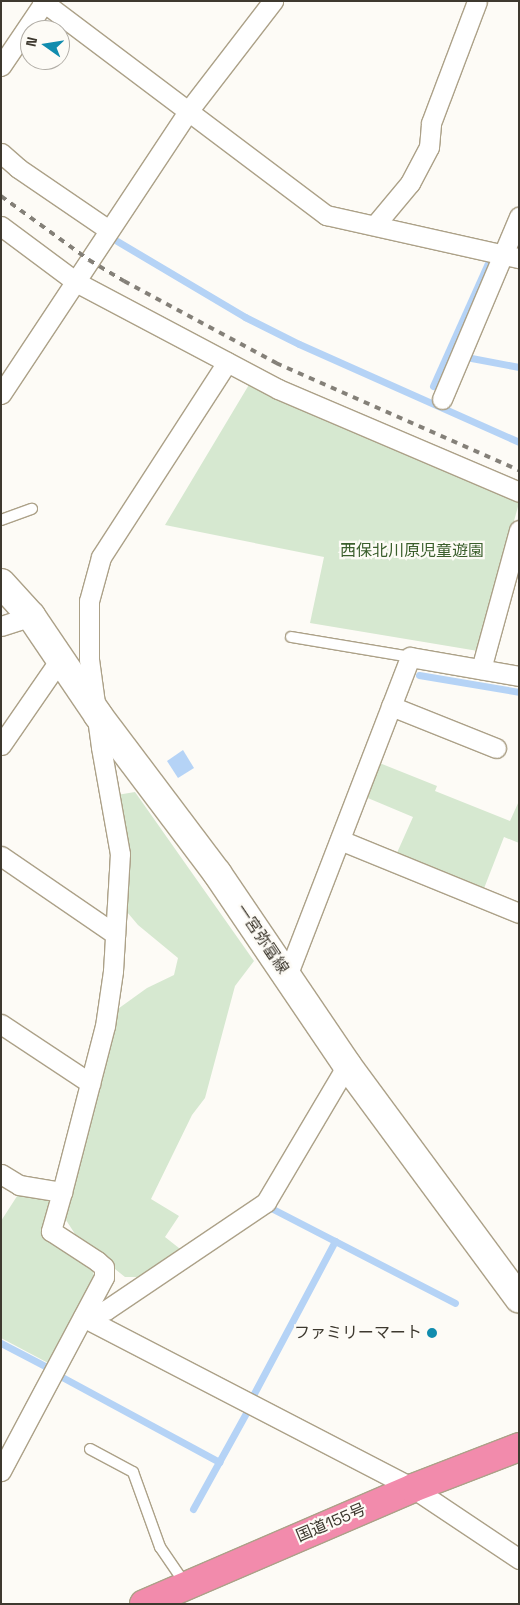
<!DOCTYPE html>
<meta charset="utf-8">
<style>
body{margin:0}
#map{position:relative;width:520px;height:1605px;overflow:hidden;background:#fdfbf6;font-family:"Space Grotesk","Noto Sans JP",sans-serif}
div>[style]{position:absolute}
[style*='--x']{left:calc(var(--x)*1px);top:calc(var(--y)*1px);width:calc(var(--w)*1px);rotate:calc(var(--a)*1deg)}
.green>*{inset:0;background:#d6e8d0}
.water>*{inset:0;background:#b5d3f6}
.stream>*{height:7px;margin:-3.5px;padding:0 3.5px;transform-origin:3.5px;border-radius:3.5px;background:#b5d3f6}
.roads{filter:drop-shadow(1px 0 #aca188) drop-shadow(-1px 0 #aca188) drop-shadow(0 1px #aca188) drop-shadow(0 -1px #aca188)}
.service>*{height:10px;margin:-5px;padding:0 5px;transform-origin:5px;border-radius:5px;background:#fff}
.minor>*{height:19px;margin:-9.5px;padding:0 9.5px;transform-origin:9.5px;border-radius:9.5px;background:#fff}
.secondary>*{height:28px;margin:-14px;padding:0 14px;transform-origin:14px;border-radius:14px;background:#fff}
.trunk>*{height:28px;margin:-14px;padding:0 14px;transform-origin:14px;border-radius:14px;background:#f28bac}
.rail>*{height:4px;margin-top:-2px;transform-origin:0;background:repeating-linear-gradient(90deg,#848078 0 6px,transparent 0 12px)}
.dots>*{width:14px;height:14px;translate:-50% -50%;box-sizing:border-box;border:2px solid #fdfbf6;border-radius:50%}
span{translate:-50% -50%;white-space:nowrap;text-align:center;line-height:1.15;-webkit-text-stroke:4.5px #fdfbf6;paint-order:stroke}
.park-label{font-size:16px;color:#3a5e2c}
.street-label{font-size:16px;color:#3e392f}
.poi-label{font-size:16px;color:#3e392f}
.right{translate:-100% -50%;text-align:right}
.frame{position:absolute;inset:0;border:2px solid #3e392f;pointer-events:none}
.north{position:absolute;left:20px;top:20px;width:50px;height:50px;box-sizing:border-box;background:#fdfbf6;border:1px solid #b1ada6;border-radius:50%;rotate:283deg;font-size:14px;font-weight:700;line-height:20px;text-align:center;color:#3e392f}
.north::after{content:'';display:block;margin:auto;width:18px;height:22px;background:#118cae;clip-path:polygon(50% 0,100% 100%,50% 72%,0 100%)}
</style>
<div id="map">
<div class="green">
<div style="clip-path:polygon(250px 383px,519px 503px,478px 651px,310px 623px,324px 557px,165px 525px)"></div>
<div style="clip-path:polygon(377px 762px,437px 786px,435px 791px,510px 821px,519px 801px,519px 843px,504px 837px,483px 891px,396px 855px,413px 817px,363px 796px)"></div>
<div style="clip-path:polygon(135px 792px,254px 961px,235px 986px,205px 1098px,192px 1115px,151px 1199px,179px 1216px,165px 1237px,184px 1252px,140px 1277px,125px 1277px,115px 1269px,110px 1260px,75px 1234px,66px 1220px,66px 1199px,115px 1011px,147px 988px,174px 975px,178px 958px,138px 925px,122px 906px,117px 795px)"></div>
<div style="clip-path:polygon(21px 1190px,56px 1195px,43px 1235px,92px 1268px,95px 1279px,50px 1364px,1px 1338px,1px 1221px)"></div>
</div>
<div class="water">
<div style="clip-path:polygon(183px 750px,194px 768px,178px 778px,167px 761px)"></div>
</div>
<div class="stream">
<div style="--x:117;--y:241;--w:149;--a:30.7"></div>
<div style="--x:245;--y:317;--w:60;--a:26.6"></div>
<div style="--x:299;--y:344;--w:241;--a:24"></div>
<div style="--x:519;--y:248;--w:1;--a:-90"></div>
<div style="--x:466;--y:357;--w:54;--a:10.7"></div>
<div style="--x:433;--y:386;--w:137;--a:-65.9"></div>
<div style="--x:419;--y:675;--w:101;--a:9.6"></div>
<div style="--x:271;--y:1208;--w:207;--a:27.3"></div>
<div style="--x:1;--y:1343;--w:52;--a:27.6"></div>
<div style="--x:62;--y:1377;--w:179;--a:28.4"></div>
<div style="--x:251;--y:1399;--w:179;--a:-62"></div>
<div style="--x:193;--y:1509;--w:112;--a:-61.1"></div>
</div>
<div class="roads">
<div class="service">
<div style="--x:1;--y:520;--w:33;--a:-20"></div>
<div style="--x:291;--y:637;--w:121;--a:9.5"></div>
<div style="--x:90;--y:1449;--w:49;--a:28.1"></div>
<div style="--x:133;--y:1472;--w:80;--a:70.2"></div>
<div style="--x:160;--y:1547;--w:46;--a:55.6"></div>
</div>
<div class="minor">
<div style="--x:42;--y:1;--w:356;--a:37"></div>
<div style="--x:326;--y:215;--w:198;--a:12.6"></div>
<div style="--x:1;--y:66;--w:78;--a:-55.9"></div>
<div style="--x:1;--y:153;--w:23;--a:41"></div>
<div style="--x:18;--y:168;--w:110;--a:34.3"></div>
<div style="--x:375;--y:225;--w:55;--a:-50.2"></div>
<div style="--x:410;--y:183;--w:41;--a:-62.2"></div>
<div style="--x:429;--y:147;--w:24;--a:-85"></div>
<div style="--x:431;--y:123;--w:130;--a:-69.3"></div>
<div style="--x:1;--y:226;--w:94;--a:36.7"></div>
<div style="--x:76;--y:282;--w:229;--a:27.9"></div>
<div style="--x:278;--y:389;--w:262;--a:23.1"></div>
<div style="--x:1;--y:394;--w:341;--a:-56.5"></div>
<div style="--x:189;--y:110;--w:138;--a:-52.4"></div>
<div style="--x:442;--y:399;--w:198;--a:-67.1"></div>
<div style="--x:1;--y:626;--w:32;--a:-18"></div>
<div style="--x:481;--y:669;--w:144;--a:-74.7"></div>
<div style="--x:391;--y:706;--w:113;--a:21.8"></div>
<div style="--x:1;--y:745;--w:106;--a:-55.4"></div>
<div style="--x:340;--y:840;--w:193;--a:22.2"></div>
<div style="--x:1;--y:856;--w:138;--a:34.4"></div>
<div style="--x:287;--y:976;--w:342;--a:-68.9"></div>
<div style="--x:410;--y:657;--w:111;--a:9.9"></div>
<div style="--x:1;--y:1024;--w:107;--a:33.5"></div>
<div style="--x:1;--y:1174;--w:21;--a:31"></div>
<div style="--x:19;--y:1185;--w:44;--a:9.2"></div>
<div style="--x:62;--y:1192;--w:41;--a:105.8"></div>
<div style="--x:51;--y:1231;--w:55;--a:33.1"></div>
<div style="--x:97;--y:1261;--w:9;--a:41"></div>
<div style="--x:104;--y:1267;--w:10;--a:90"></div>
<div style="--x:104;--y:1277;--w:220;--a:118"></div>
<div style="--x:62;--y:1192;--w:171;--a:-75.5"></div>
<div style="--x:105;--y:1026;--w:56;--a:-81.7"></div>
<div style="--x:113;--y:971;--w:117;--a:-86.6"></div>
<div style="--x:120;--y:854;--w:109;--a:-100.1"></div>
<div style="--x:101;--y:747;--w:89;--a:-97.8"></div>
<div style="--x:89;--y:659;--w:58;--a:-90"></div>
<div style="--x:89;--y:601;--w:46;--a:-74.7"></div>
<div style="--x:101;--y:557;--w:232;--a:-57.1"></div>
<div style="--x:83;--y:1317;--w:372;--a:27.4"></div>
<div style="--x:413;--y:1488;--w:128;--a:33.8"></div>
<div style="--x:83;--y:1317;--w:24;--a:-17"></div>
<div style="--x:106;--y:1310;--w:193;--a:-34"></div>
<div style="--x:266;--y:1202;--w:159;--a:-59.4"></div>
</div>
<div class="secondary">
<div style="--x:1;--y:583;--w:45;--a:47.7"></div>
<div style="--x:31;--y:616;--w:120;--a:55.9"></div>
<div style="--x:98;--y:715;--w:198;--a:53"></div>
<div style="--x:217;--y:873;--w:232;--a:55.9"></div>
<div style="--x:347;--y:1065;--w:290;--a:53.6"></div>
</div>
<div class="trunk">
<div style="--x:144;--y:1604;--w:293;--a:-23.3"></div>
<div style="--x:413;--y:1488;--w:114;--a:-21.1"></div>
</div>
</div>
<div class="rail">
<div style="--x:1;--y:196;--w:109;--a:36"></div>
<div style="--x:89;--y:260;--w:41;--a:31"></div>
<div style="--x:124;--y:281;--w:173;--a:28.3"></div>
<div style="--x:276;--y:363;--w:266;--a:23.8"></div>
</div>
<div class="dots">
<div style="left:432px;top:1333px;background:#118cae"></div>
</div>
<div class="park-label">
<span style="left:412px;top:551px">西保北川原児童遊園</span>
</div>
<div class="street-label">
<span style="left:262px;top:939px;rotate:56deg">一宮弥富線</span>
<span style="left:331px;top:1523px;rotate:-23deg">国道155号</span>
</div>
<div class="poi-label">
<span class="right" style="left:422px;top:1333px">ファミリーマート</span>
</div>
<div class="frame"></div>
<div class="north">N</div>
</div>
